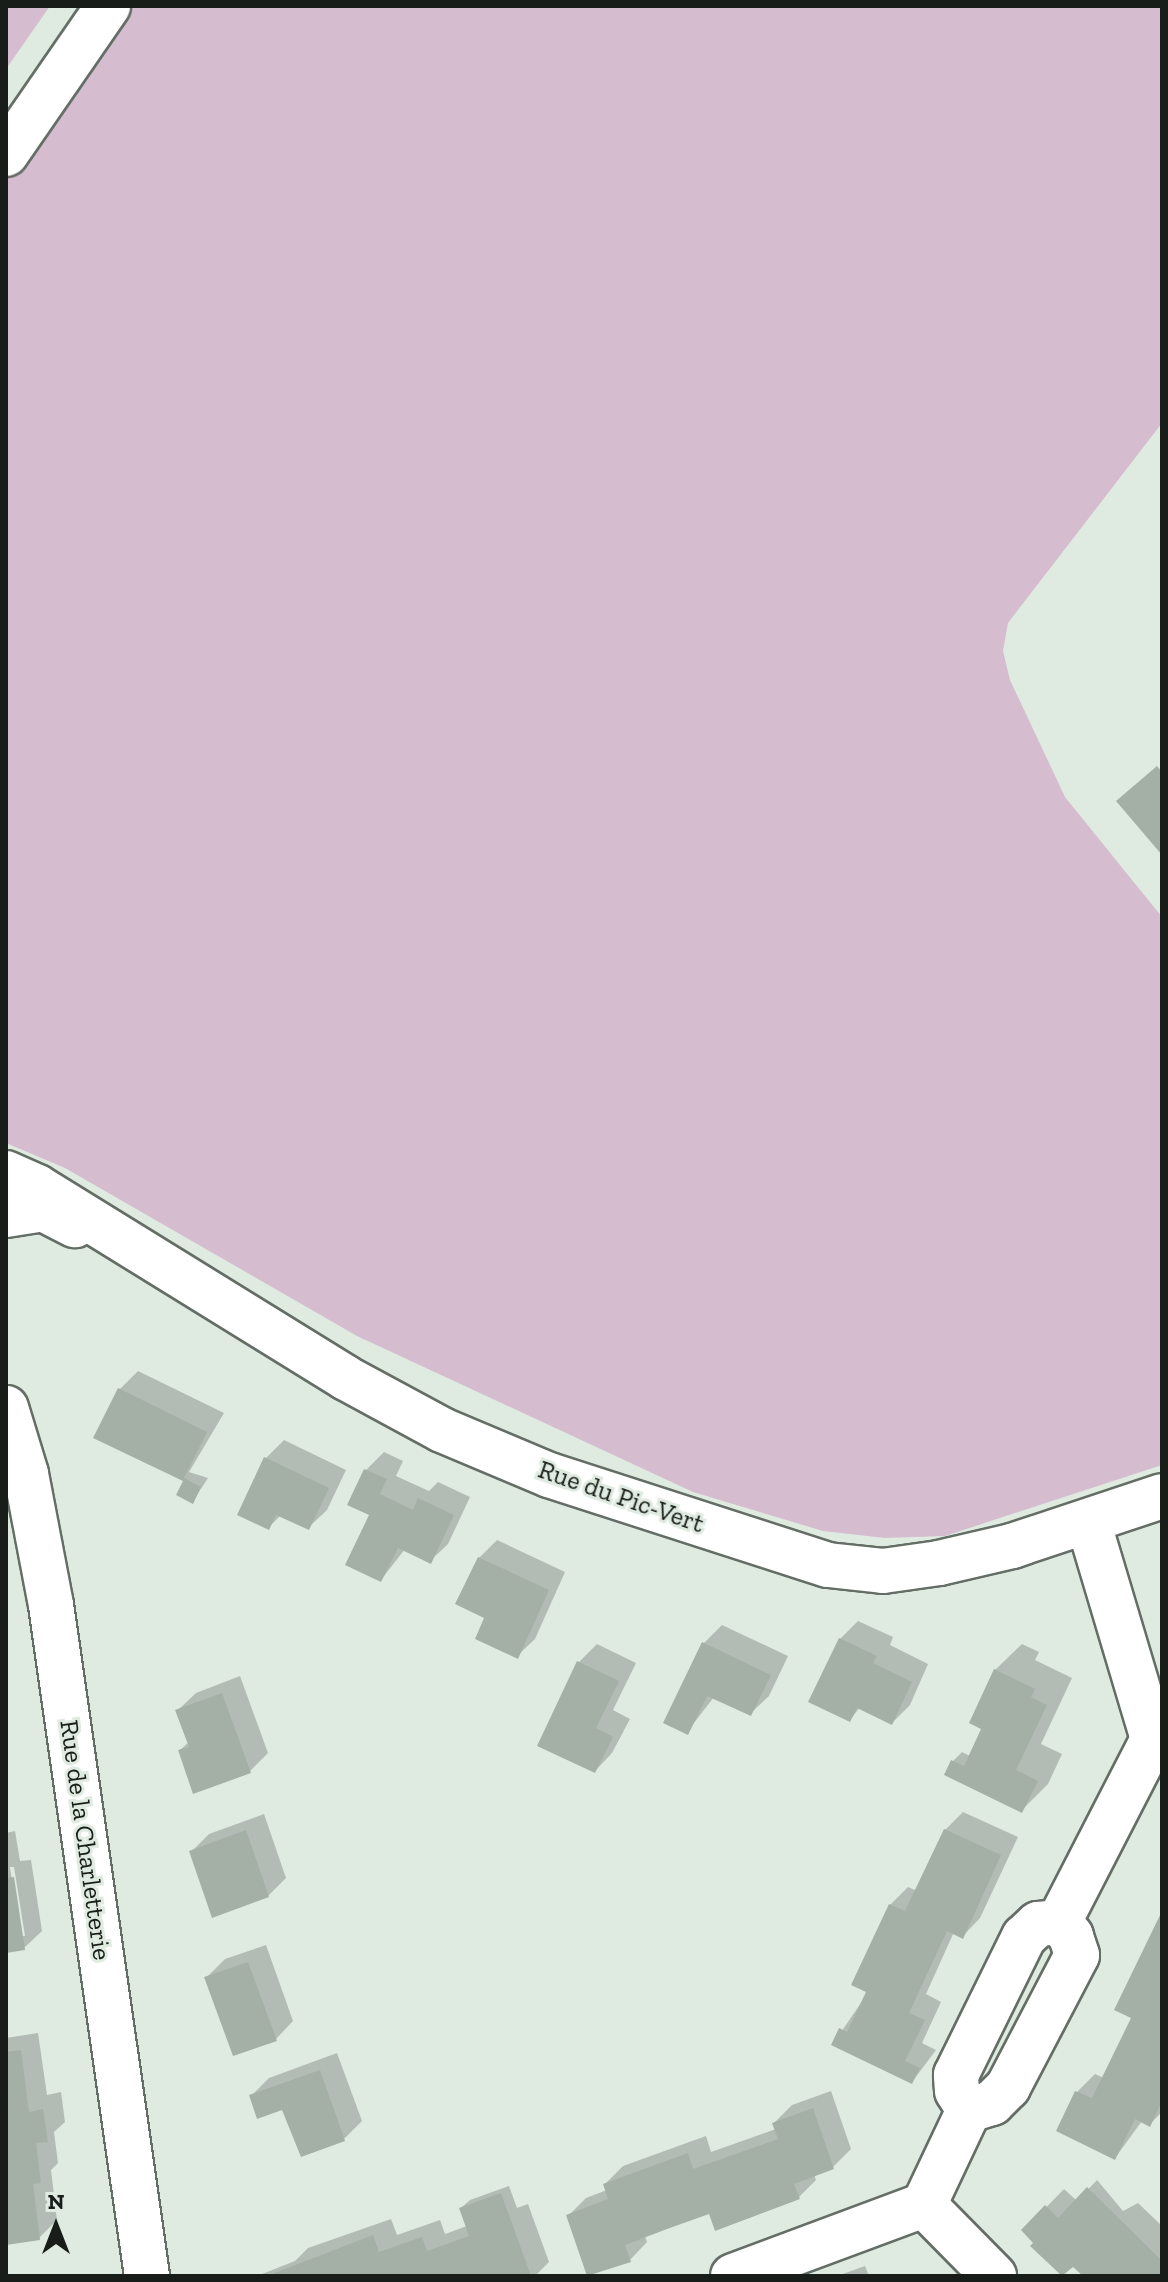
<!DOCTYPE html>
<style>
body{margin:0}
#map{position:relative;width:1168px;height:2282px;overflow:hidden;background:#dfebe1;font-family:"Zilla Slab",serif}
div>[style]{position:absolute}
[style*='--x']{left:calc(var(--x)*1px);top:calc(var(--y)*1px);width:calc(var(--w)*1px);rotate:calc(var(--a)*1deg)}
.green>*{inset:0;background:#d5bdcf}
.shadow>*{inset:0;background:#0003}
.building>*{inset:0;background:#a4afa6}
.roads{filter:drop-shadow(2px 0 #646e66) drop-shadow(-2px 0 #646e66) drop-shadow(0 2px #646e66) drop-shadow(0 -2px #646e66)}
.minor>*{height:44px;margin:-22px;padding:0 22px;transform-origin:22px;border-radius:22px;background:#fff}
span{translate:-50% -50%;white-space:nowrap;text-align:center;line-height:1.15;-webkit-text-stroke:6px #dfebe1;paint-order:stroke}
.street-label{font-size:26px;color:#181d19}
.frame{position:absolute;inset:0;border:8px solid #181d19;pointer-events:none}
.north{position:absolute;left:16px;top:2186px;width:80px;height:80px;-webkit-text-stroke:6px #dfebe1;paint-order:stroke;rotate:0deg;font-size:22px;font-weight:700;line-height:32px;text-align:center;color:#181d19}
.north::after{content:'';display:block;margin:auto;width:28px;height:36px;background:#181d19;clip-path:polygon(50% 0,100% 100%,50% 72%,0 100%)}
</style>
<div id="map">
<div class="green">
<div style="clip-path:polygon(6px 6px,50px 6px,6px 69px)"></div>
<div style="clip-path:polygon(134px 6px,1162px 6px,1162px 423px,1008px 623px,1003px 651px,1010px 680px,1065px 797px,1162px 917px,1162px 1465px,945px 1536px,885px 1538px,823px 1531px,693px 1492px,357px 1336px,65px 1168px,6px 1143px,6px 180px,70px 101px)"></div>
</div>
<div class="shadow">
<div style="clip-path:polygon(138px 1371px,224px 1413px,189px 1472px,208px 1478px,193px 1501px,185px 1480px,96px 1437px,120px 1389px)"></div>
<div style="clip-path:polygon(284px 1440px,346px 1470px,327px 1510px,309px 1527px,281px 1515px,268px 1528px,266px 1458px)"></div>
<div style="clip-path:polygon(384px 1452px,403px 1461px,396px 1476px,429px 1491px,438px 1482px,470px 1497px,448px 1544px,430px 1561px,405px 1549px,381px 1580px,366px 1470px)"></div>
<div style="clip-path:polygon(497px 1540px,565px 1572px,535px 1639px,517px 1656px,487px 1617px,479px 1558px)"></div>
<div style="clip-path:polygon(858px 1621px,893px 1637px,890px 1645px,928px 1664px,910px 1705px,892px 1723px,860px 1707px,850px 1720px,840px 1639px)"></div>
<div style="clip-path:polygon(722px 1625px,788px 1656px,769px 1696px,751px 1713px,714px 1697px,687px 1732px,666px 1722px,704px 1643px)"></div>
<div style="clip-path:polygon(597px 1644px,636px 1663px,613px 1710px,630px 1719px,612px 1753px,595px 1771px,579px 1662px)"></div>
<div style="clip-path:polygon(1022px 1644px,1039px 1652px,1035px 1660px,1072px 1678px,1041px 1744px,1062px 1754px,1048px 1784px,1022px 1810px,953px 1761px,962px 1752px,970px 1756px,984px 1728px,995px 1670px)"></div>
<div style="clip-path:polygon(240px 1676px,268px 1753px,250px 1771px,180px 1750px,189px 1742px,178px 1710px,196px 1693px)"></div>
<div style="clip-path:polygon(963px 1812px,1018px 1837px,980px 1918px,963px 1936px,954px 1932px,926px 1994px,941px 2002px,922px 2043px,936px 2050px,912px 2082px,833px 2044px,869px 1991px,890px 1905px,908px 1887px,917px 1891px,945px 1830px)"></div>
<div style="clip-path:polygon(264px 1814px,286px 1878px,268px 1896px,191px 1852px,209px 1834px)"></div>
<div style="clip-path:polygon(evenodd,15px 1831px,20px 1861px,31px 1860px,42px 1931px,24px 1948px,6px 1951px,6px 1833px,15px 1831px,10px 1867px,14px 1867px,25px 1936px,20px 1936px,10px 1867px)"></div>
<div style="clip-path:polygon(1162px 1915px,1162px 2112px,1150px 2124px,1142px 2121px,1115px 2158px,1058px 2130px,1077px 2092px,1095px 2074px,1104px 2078px,1134px 2017px)"></div>
<div style="clip-path:polygon(266px 1945px,293px 2021px,276px 2039px,207px 1977px,225px 1959px)"></div>
<div style="clip-path:polygon(38px 2033px,47px 2095px,61px 2092px,65px 2122px,54px 2132px,58px 2163px,51px 2170px,57px 2220px,39px 2238px,6px 2243px,6px 2038px)"></div>
<div style="clip-path:polygon(337px 2053px,362px 2121px,344px 2139px,251px 2096px,269px 2078px)"></div>
<div style="clip-path:polygon(831px 2091px,851px 2149px,833px 2167px,814px 2174px,816px 2180px,798px 2198px,710px 2212px,645px 2236px,647px 2242px,630px 2260px,568px 2216px,586px 2198px,607px 2190px,605px 2184px,623px 2166px,706px 2136px,711px 2152px,776px 2129px,774px 2123px,792px 2105px)"></div>
<div style="clip-path:polygon(1097px 2180px,1123px 2211px,1138px 2203px,1162px 2226px,1162px 2276px,1086px 2276px,1024px 2230px,1064px 2189px,1077px 2201px)"></div>
<div style="clip-path:polygon(509px 2186px,517px 2208px,528px 2204px,549px 2262px,535px 2276px,257px 2276px,295px 2261px,308px 2248px,391px 2219px,397px 2235px,440px 2220px,445px 2234px,467px 2226px,461px 2208px,470px 2200px)"></div>
<div style="clip-path:polygon(865px 2266px,869px 2276px,837px 2276px)"></div>
</div>
<div class="building">
<div style="clip-path:polygon(1157px 766px,1162px 772px,1162px 855px,1116px 801px)"></div>
<div style="clip-path:polygon(118px 1388px,207px 1432px,184px 1478px,201px 1487px,193px 1504px,176px 1495px,183px 1481px,93px 1438px)"></div>
<div style="clip-path:polygon(264px 1457px,329px 1488px,309px 1530px,276px 1515px,269px 1530px,237px 1515px)"></div>
<div style="clip-path:polygon(364px 1469px,387px 1479px,380px 1494px,413px 1510px,418px 1498px,454px 1515px,431px 1564px,398px 1548px,381px 1582px,345px 1565px,369px 1515px,347px 1505px)"></div>
<div style="clip-path:polygon(478px 1557px,549px 1590px,518px 1659px,475px 1639px,484px 1618px,455px 1604px)"></div>
<div style="clip-path:polygon(839px 1638px,877px 1656px,873px 1663px,912px 1682px,892px 1725px,857px 1708px,850px 1722px,808px 1702px)"></div>
<div style="clip-path:polygon(702px 1642px,771px 1675px,751px 1716px,707px 1696px,688px 1735px,663px 1723px)"></div>
<div style="clip-path:polygon(577px 1661px,619px 1681px,596px 1728px,613px 1737px,595px 1773px,537px 1746px)"></div>
<div style="clip-path:polygon(994px 1669px,1035px 1689px,1031px 1697px,1047px 1705px,1016px 1770px,1038px 1781px,1022px 1813px,944px 1775px,951px 1760px,964px 1766px,981px 1729px,969px 1723px)"></div>
<div style="clip-path:polygon(222px 1693px,251px 1773px,193px 1794px,178px 1750px,189px 1747px,175px 1710px)"></div>
<div style="clip-path:polygon(944px 1829px,1001px 1855px,963px 1939px,947px 1931px,909px 2013px,925px 2020px,905px 2061px,920px 2068px,912px 2084px,831px 2045px,839px 2028px,847px 2032px,866px 1992px,851px 1985px,889px 1904px,905px 1911px)"></div>
<div style="clip-path:polygon(246px 1830px,269px 1897px,212px 1918px,189px 1851px)"></div>
<div style="clip-path:polygon(14px 1877px,25px 1950px,6px 1953px,6px 1878px)"></div>
<div style="clip-path:polygon(1162px 1911px,1162px 2101px,1150px 2127px,1135px 2119px,1115px 2160px,1056px 2131px,1075px 2091px,1092px 2098px,1131px 2018px,1114px 2010px)"></div>
<div style="clip-path:polygon(248px 1962px,277px 2041px,233px 2056px,204px 1977px)"></div>
<div style="clip-path:polygon(21px 2050px,29px 2112px,43px 2109px,48px 2142px,36px 2143px,41px 2183px,33px 2184px,40px 2240px,6px 2245px,6px 2052px)"></div>
<div style="clip-path:polygon(320px 2070px,345px 2141px,301px 2157px,282px 2110px,257px 2119px,249px 2095px)"></div>
<div style="clip-path:polygon(813px 2108px,834px 2169px,794px 2184px,800px 2199px,715px 2231px,709px 2214px,667px 2229px,625px 2245px,631px 2262px,587px 2276px,566px 2215px,608px 2199px,603px 2184px,688px 2153px,693px 2169px,778px 2139px,772px 2123px)"></div>
<div style="clip-path:polygon(1087px 2187px,1162px 2261px,1162px 2276px,1083px 2276px,1073px 2267px,1062px 2276px,1030px 2246px,1033px 2243px,1021px 2230px,1045px 2205px,1058px 2218px)"></div>
<div style="clip-path:polygon(501px 2193px,531px 2276px,267px 2276px,373px 2235px,379px 2252px,422px 2237px,427px 2251px,469px 2236px,459px 2208px)"></div>
</div>
<div class="roads">
<div class="minor">
<div style="--x:6;--y:154;--w:180;--a:-55.4"></div>
<div style="--x:6;--y:1173;--w:34;--a:24"></div>
<div style="--x:37;--y:1187;--w:363;--a:31.7"></div>
<div style="--x:346;--y:1378;--w:109;--a:28.4"></div>
<div style="--x:442;--y:1430;--w:116;--a:22.8"></div>
<div style="--x:549;--y:1475;--w:293;--a:17.9"></div>
<div style="--x:828;--y:1565;--w:55;--a:6.2"></div>
<div style="--x:883;--y:1571;--w:57;--a:-8.1"></div>
<div style="--x:939;--y:1563;--w:75;--a:-13.1"></div>
<div style="--x:1012;--y:1546;--w:158;--a:-18.4"></div>
<div style="--x:6;--y:1215;--w:37;--a:-9"></div>
<div style="--x:43;--y:1209;--w:36;--a:27"></div>
<div style="--x:6;--y:1408;--w:69;--a:73.1"></div>
<div style="--x:26;--y:1474;--w:133;--a:79.2"></div>
<div style="--x:51;--y:1605;--w:678;--a:81.86"></div>
<div style="--x:1059;--y:1922;--w:206;--a:-62.8"></div>
<div style="--x:1153;--y:1739;--w:227;--a:-106.6"></div>
<div style="--x:969;--y:2110;--w:22;--a:-122"></div>
<div style="--x:957;--y:2091;--w:16;--a:-94"></div>
<div style="--x:956;--y:2075;--w:154;--a:-63.8"></div>
<div style="--x:1024;--y:1937;--w:19;--a:-43"></div>
<div style="--x:1038;--y:1924;--w:21;--a:-5"></div>
<div style="--x:924;--y:2205;--w:100;--a:45.4"></div>
<div style="--x:733;--y:2276;--w:204;--a:-20.4"></div>
<div style="--x:924;--y:2205;--w:105;--a:-64.7"></div>
<div style="--x:969;--y:2110;--w:24;--a:-17"></div>
<div style="--x:992;--y:2103;--w:23;--a:-45"></div>
<div style="--x:1008;--y:2087;--w:149;--a:-62.4"></div>
<div style="--x:1077;--y:1955;--w:20;--a:-108"></div>
<div style="--x:1071;--y:1936;--w:18;--a:-131"></div>
</div>
</div>
<div class="street-label">
<span style="left:621px;top:1497px;rotate:19deg">Rue du Pic-Vert</span>
<span style="left:85px;top:1840px;rotate:82deg">Rue de la Charletterie</span>
</div>
<div class="frame"></div>
<div class="north">N</div>
</div>
